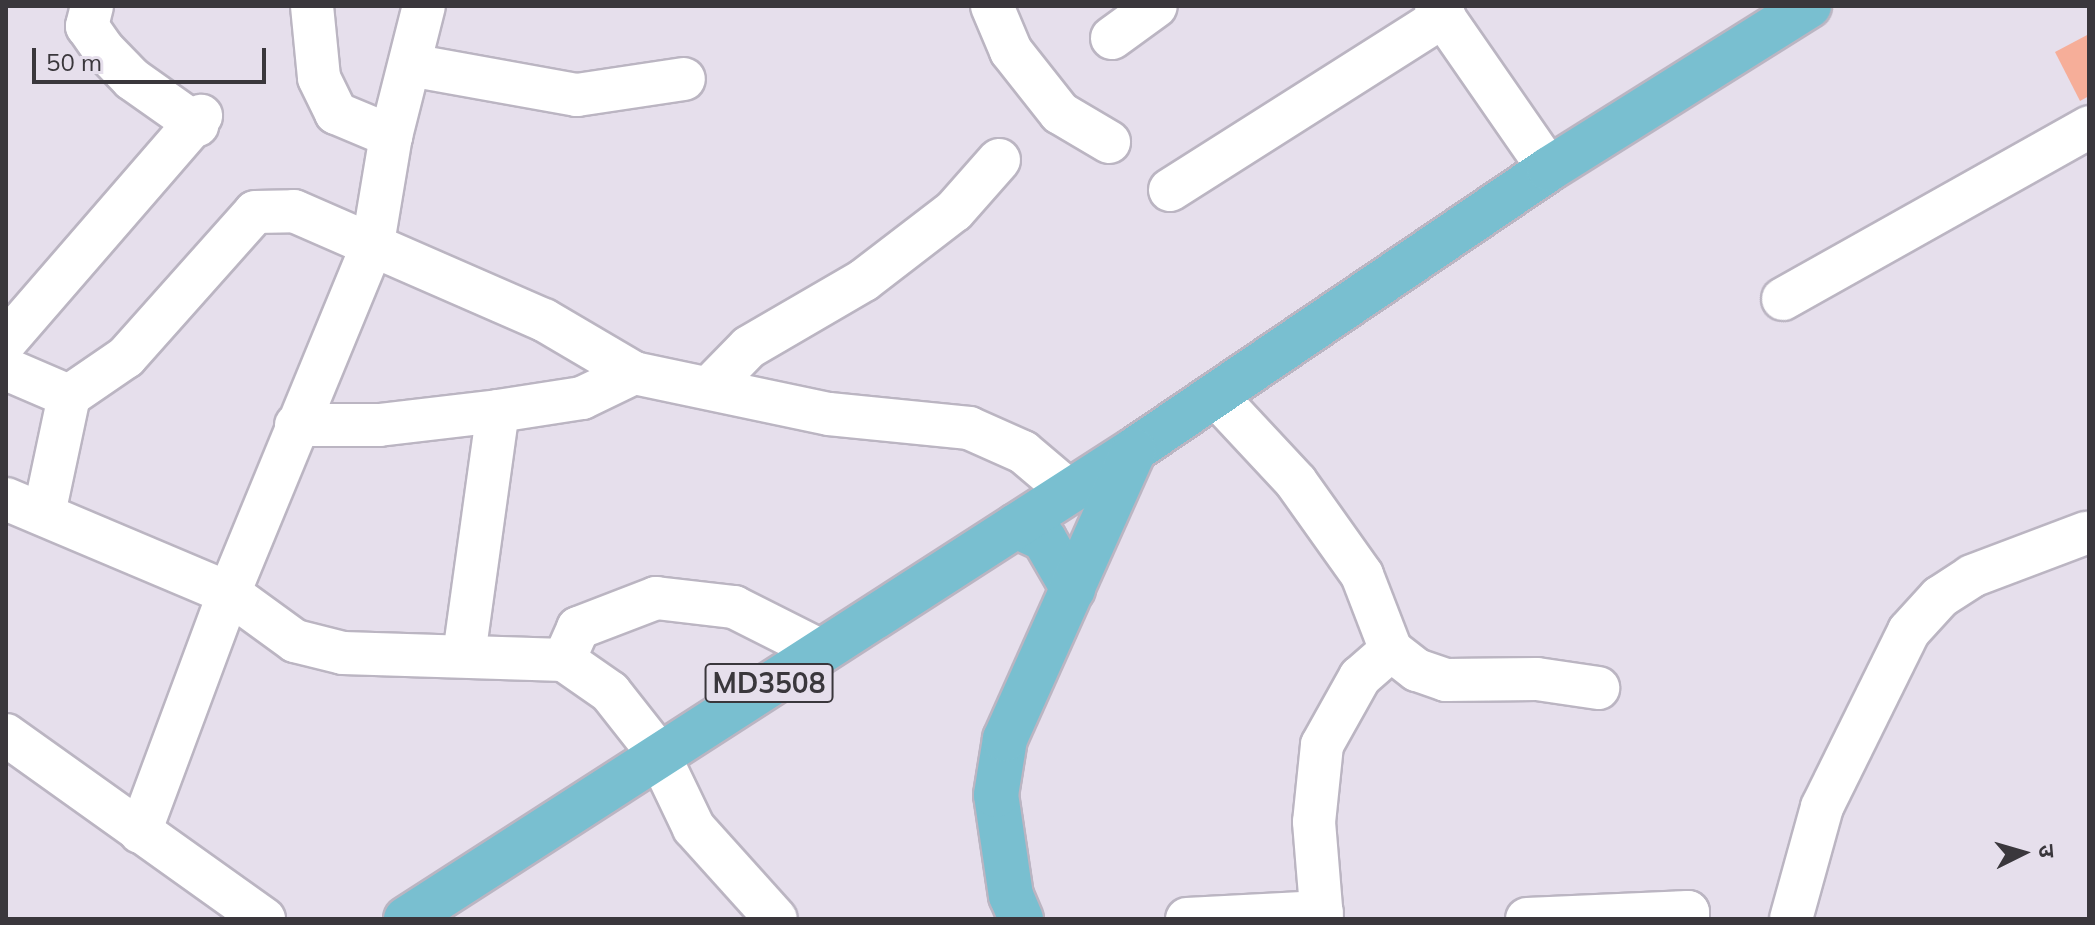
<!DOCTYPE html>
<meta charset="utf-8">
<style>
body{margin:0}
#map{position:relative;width:2095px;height:925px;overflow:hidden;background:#e6dfec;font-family:Mulish,"Noto Sans Devanagari",sans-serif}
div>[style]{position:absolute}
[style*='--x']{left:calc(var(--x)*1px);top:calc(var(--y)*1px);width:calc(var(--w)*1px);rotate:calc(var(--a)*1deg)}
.building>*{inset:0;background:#f6ae99}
.roads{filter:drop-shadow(2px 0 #bbb5c2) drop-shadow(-2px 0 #bbb5c2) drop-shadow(0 2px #bbb5c2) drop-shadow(0 -2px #bbb5c2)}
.minor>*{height:42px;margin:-21px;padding:0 21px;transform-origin:21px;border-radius:21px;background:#fff}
.major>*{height:44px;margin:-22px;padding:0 22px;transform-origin:22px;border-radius:22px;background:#79bfd0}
span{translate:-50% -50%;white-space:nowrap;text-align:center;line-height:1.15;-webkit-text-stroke:7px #e6dfec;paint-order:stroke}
.shield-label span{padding:2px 6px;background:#e6dfec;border:2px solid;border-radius:6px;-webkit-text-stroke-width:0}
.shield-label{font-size:28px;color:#3a373c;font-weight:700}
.frame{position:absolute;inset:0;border:8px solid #3a373c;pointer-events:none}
.north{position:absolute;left:1983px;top:813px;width:80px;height:80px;-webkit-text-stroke:6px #e6dfec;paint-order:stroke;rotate:85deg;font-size:22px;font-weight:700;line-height:32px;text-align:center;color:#3a373c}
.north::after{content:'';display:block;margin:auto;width:28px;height:36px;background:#3a373c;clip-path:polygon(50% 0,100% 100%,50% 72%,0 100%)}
.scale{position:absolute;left:32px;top:48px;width:234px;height:36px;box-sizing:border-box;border:4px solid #3a373c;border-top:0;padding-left:10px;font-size:24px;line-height:28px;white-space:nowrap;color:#3a373c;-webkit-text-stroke:6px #e6dfec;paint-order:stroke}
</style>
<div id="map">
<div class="building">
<div style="clip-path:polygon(2089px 34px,2089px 96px,2080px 101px,2055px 52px)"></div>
</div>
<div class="roads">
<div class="minor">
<div style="--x:92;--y:6;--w:21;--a:104"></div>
<div style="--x:87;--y:26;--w:28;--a:55"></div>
<div style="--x:103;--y:49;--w:42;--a:46"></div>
<div style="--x:132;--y:79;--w:80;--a:35.3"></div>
<div style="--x:312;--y:6;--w:72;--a:84.4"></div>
<div style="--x:319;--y:78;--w:39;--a:64"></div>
<div style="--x:336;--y:113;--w:60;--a:22.7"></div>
<div style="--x:992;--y:6;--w:49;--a:67.1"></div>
<div style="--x:1011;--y:51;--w:79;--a:51.7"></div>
<div style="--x:1060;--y:113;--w:57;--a:30.6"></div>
<div style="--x:1436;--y:6;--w:198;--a:55.3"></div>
<div style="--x:1112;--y:38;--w:54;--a:-36"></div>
<div style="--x:410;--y:65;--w:170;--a:10.2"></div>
<div style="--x:577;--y:95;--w:108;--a:-8.5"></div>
<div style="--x:1170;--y:190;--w:325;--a:-32.4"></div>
<div style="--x:1783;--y:299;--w:351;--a:-29.3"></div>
<div style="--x:6;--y:341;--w:298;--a:-49.1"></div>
<div style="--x:6;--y:369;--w:69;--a:23.2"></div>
<div style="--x:69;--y:396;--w:121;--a:102"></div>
<div style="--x:709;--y:388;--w:57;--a:-45.7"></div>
<div style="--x:749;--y:347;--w:133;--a:-30.2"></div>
<div style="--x:864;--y:280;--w:113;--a:-37.5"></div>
<div style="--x:954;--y:211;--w:68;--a:-48.6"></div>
<div style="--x:1215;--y:395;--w:119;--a:47"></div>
<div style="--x:1296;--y:482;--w:114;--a:54.6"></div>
<div style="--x:1362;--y:575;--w:80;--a:68.9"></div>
<div style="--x:1391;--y:650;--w:41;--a:138.9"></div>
<div style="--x:1360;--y:677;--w:78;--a:119.2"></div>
<div style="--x:1322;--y:745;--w:77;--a:95.9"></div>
<div style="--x:1314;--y:822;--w:97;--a:85.3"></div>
<div style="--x:69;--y:396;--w:69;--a:-34.4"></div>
<div style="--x:126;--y:357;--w:194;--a:-48.3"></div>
<div style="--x:255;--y:212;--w:39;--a:-1"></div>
<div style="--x:294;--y:211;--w:273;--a:23.6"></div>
<div style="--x:544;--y:320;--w:104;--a:30.5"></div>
<div style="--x:634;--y:373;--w:199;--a:11.9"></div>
<div style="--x:829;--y:414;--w:141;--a:5.7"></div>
<div style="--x:969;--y:428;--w:59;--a:24"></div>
<div style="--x:1023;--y:452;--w:60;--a:40.3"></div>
<div style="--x:296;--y:425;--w:83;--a:0"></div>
<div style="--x:379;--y:425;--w:120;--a:-6.7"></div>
<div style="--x:498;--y:411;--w:85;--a:-8.8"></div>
<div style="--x:582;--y:398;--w:58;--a:-25.7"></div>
<div style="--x:6;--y:499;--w:242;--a:22.9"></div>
<div style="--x:229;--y:593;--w:82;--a:36"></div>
<div style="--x:295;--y:641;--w:49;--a:14"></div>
<div style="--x:343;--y:653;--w:221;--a:1.8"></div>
<div style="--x:564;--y:660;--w:56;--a:34.8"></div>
<div style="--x:610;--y:692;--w:78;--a:51.8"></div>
<div style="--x:658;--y:753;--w:83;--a:64.4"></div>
<div style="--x:694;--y:828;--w:122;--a:48"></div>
<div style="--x:1391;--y:650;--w:33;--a:38"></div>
<div style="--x:1417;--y:670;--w:31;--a:19"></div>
<div style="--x:1446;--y:680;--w:91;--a:-0.6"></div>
<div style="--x:1537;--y:679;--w:62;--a:8.4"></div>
<div style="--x:464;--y:655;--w:246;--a:-82.1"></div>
<div style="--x:564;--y:660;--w:35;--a:-66"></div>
<div style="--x:578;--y:628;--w:84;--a:-21"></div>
<div style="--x:656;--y:598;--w:79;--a:6.6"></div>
<div style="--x:734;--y:607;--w:95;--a:26.8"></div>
<div style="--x:6;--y:735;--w:317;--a:35.5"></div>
<div style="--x:140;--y:832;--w:255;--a:-69.6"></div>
<div style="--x:229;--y:593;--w:378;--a:-67.6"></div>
<div style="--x:373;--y:243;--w:109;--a:-80.5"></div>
<div style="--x:391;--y:136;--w:134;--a:-75.8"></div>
<div style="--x:1187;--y:919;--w:135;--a:-3"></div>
<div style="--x:1527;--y:919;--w:161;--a:-2.5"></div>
<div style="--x:1688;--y:912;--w:7;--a:90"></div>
<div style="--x:1791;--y:919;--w:116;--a:-74.5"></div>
<div style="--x:1822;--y:807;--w:196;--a:-63.7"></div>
<div style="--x:1909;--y:631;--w:46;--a:-47.6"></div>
<div style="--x:1940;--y:597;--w:38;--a:-33"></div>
<div style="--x:1972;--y:576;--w:122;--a:-20.7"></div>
</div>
<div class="major">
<div style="--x:1016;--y:526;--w:31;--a:25"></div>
<div style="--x:1044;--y:539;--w:58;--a:59.9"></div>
<div style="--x:406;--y:919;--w:866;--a:-32.79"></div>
<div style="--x:1134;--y:450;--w:501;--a:-34.1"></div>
<div style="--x:1549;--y:169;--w:307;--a:-32.1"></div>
<div style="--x:1021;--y:919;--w:25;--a:-113"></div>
<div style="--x:1011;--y:896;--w:102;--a:-98.4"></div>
<div style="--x:996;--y:795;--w:57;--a:-80.9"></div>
<div style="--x:1005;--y:739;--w:316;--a:-65.9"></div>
</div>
</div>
<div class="shield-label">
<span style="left:769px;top:683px">MD3508</span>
</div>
<div class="frame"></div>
<div class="north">उ</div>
<div class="scale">50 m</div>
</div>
